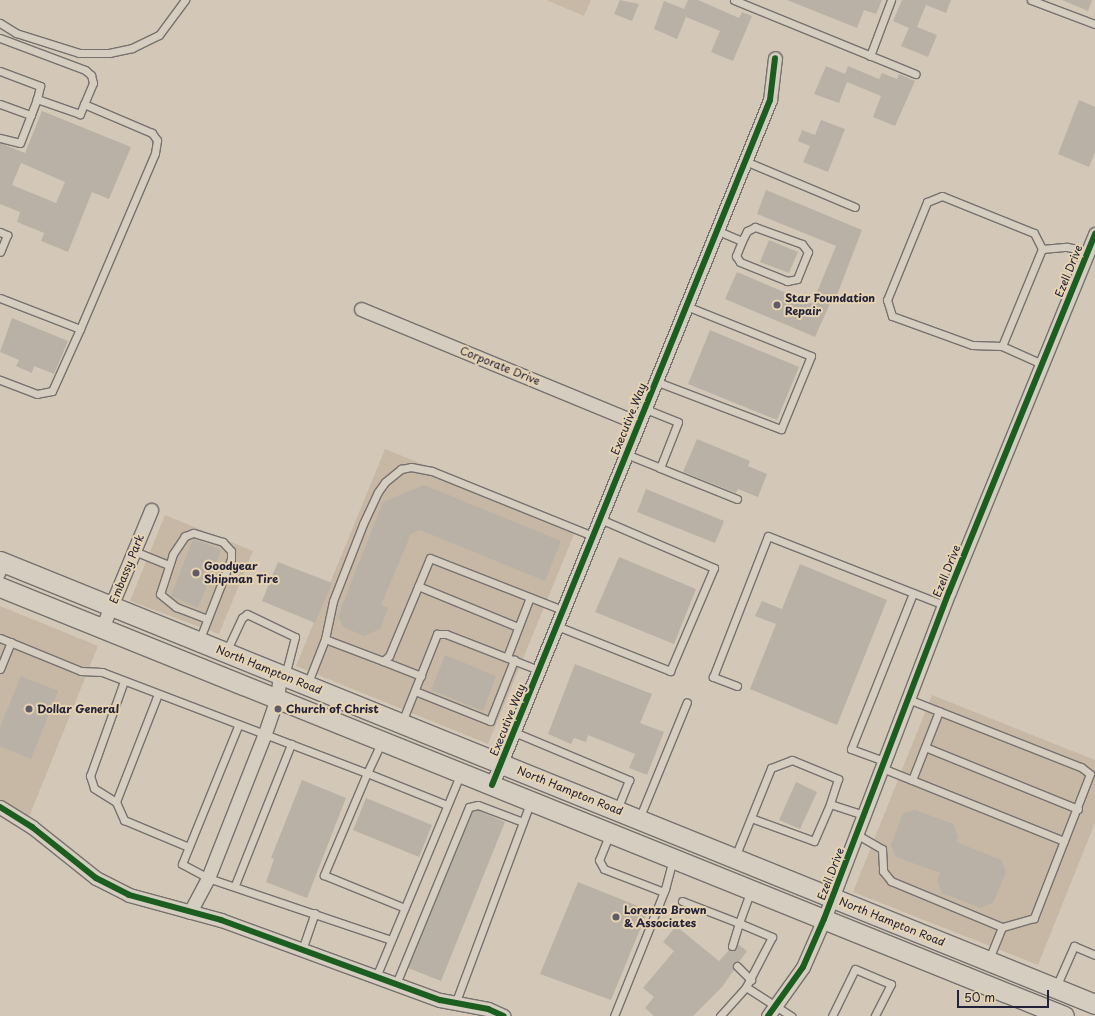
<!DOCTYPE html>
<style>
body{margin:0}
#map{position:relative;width:1095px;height:1016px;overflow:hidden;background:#d3c8b7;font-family:"Playpen Sans",sans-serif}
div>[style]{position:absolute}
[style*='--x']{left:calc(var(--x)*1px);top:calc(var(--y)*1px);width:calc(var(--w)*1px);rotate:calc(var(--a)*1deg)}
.built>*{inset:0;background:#c6b8a5}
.green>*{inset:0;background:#c7b9a6}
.building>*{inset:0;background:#b9b1a6}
.roads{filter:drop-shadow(1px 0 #76716e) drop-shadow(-1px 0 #76716e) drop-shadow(0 1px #76716e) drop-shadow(0 -1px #76716e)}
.service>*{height:7px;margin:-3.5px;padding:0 3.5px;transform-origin:3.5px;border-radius:3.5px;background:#d5cdc0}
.minor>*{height:13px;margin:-6.5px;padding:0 6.5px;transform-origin:6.5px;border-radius:6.5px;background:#d5cdc0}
.secondary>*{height:19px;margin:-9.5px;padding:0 9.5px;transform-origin:9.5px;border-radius:9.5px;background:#d5cdc0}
.cycleway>*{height:6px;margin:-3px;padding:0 3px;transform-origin:3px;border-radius:3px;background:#1b5e20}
.dots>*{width:11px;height:11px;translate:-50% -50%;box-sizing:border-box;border:2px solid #e6d3b1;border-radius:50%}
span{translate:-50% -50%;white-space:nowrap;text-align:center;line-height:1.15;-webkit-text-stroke:4px #e6d3b1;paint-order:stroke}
.street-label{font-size:11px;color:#22223b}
.poi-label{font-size:11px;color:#22223b;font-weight:700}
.left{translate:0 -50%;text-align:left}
.scale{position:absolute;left:957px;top:990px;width:92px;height:18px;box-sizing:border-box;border:2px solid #22223b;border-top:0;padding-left:5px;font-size:12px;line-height:14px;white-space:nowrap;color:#22223b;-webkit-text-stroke:3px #e6d3b1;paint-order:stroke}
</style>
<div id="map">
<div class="built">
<div style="clip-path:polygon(385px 449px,577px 527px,488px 744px,296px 666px)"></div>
<div style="clip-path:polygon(165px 515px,253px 551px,219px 634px,130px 601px)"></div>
<div style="clip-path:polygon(0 606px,98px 646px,29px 817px,0 800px)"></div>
<div style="clip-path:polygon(932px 695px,1095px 760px,1095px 823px,1038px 965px,853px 892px)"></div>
</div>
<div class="green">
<div style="clip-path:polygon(546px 0,591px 0,584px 16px)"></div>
</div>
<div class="building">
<div style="clip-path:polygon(620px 0,639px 4px,632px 21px,614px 14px)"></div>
<div style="clip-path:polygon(688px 0,698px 0,739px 18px,742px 12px,752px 16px,733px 61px,711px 52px,720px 31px,686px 17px,677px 39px,654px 29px,664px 1px,684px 9px)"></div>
<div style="clip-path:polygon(787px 0,882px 0,876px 14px,864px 10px,857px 28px)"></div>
<div style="clip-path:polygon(902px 0,951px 0,946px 13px,926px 5px,917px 27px,937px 35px,928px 57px,901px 46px,909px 28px,893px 21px)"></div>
<div style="clip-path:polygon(1062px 0,1092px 0,1088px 11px)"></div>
<div style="clip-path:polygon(826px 66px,845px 74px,848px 66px,879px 79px,882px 73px,897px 79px,899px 74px,915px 81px,895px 126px,873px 117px,881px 96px,847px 82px,839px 103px,814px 94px)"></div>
<div style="clip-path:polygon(1079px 100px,1095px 107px,1095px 152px,1089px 167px,1058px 154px)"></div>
<div style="clip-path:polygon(evenodd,42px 111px,131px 147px,109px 199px,92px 192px,68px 252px,41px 241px,44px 233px,17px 222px,20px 212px,0 204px,0 143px,25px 153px,42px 111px,21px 163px,65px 182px,56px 203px,12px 185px,21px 163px)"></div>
<div style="clip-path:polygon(821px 120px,845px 129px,828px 172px,803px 162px,810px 146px,798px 141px,802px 130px,815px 135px)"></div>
<div style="clip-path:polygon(766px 190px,862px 230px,835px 300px,832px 299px,815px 337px,725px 299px,737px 272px,812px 304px,836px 246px,757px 214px)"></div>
<div style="clip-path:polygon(769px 240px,798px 252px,789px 273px,760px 262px)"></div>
<div style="clip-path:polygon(12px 318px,68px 341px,54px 374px,34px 366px,32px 373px,16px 366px,19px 360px,0 352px)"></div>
<div style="clip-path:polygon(710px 330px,799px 367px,777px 420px,688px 384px)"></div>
<div style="clip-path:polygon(697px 439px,750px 461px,748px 466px,767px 474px,758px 497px,738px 489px,736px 493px,683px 472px)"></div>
<div style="clip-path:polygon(424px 485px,561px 541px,545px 581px,420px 530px,411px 534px,381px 605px,388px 608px,380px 629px,364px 636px,343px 627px,338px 616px,383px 502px)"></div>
<div style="clip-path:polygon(646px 489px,724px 521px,715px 543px,637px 512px)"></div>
<div style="clip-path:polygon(193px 539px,221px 550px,198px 608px,171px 596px)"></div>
<div style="clip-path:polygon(619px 557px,696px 589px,674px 644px,595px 612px)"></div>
<div style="clip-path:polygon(278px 562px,332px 583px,315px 623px,262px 601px)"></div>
<div style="clip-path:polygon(800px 564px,887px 600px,837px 725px,750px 689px,776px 624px,755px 616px,762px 601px,782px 609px)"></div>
<div style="clip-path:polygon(445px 655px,496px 676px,483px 711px,431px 690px)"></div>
<div style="clip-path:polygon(575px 664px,652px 694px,640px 723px,664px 732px,647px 775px,629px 768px,635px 754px,588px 735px,586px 742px,574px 738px,571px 744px,548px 734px)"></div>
<div style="clip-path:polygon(21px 676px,58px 691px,31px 759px,0 746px,0 727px)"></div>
<div style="clip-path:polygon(302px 780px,346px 798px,307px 898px,266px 882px,274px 859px,271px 858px)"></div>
<div style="clip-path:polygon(796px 782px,817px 792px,800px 829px,779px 820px)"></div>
<div style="clip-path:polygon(366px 798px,432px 825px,419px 857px,353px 830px)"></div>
<div style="clip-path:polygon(477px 810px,505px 822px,441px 981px,408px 968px,473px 811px)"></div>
<div style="clip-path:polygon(915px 810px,953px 824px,958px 837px,956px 842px,1001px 860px,1006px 872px,993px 903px,981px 908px,942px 893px,937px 881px,940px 873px,896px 857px,891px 845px,903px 813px)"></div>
<div style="clip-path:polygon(578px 882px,648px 910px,611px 1000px,540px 974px)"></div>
<div style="clip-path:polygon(676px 926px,719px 961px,729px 950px,735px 950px,738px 944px,747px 951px,739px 962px,733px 963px,734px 970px,722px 987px,693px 1016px,654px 1016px,645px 1008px,654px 997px,643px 988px,674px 951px,663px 942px)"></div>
</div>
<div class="roads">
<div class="service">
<div style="--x:734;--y:0;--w:196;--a:22.2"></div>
<div style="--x:1031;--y:0;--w:68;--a:20.6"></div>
<div style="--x:0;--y:23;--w:19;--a:32"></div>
<div style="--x:16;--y:33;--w:66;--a:17.6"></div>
<div style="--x:79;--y:53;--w:30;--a:0"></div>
<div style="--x:109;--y:53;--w:24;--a:-12"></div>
<div style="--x:132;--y:48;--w:30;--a:-26"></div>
<div style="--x:159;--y:35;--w:44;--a:-53.4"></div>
<div style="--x:0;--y:38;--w:91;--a:20.6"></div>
<div style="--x:85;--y:70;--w:8;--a:40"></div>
<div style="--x:91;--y:75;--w:8;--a:76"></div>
<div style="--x:93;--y:83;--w:34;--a:113"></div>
<div style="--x:80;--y:114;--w:46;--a:-160.8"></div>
<div style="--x:37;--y:99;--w:47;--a:111.1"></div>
<div style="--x:20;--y:143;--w:21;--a:-166"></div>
<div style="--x:870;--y:56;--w:60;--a:-69.4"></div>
<div style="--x:0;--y:71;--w:43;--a:20.6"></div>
<div style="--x:40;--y:86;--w:13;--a:103"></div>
<div style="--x:0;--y:104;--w:33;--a:20"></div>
<div style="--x:745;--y:161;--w:119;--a:22.7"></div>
<div style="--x:716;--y:230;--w:28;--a:23"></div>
<div style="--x:742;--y:241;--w:16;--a:112"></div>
<div style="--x:736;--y:256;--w:7;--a:56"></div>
<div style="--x:740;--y:262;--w:51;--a:22"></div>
<div style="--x:787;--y:281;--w:10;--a:-11"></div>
<div style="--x:797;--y:279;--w:29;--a:-68"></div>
<div style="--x:808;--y:252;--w:10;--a:-127"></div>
<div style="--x:802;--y:244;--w:50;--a:-160.1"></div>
<div style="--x:755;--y:227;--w:9;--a:153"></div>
<div style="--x:747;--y:231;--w:11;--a:117"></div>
<div style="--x:0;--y:232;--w:8;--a:23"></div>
<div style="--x:7;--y:235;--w:18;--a:112"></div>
<div style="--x:0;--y:298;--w:86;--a:21.2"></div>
<div style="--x:80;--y:329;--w:68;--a:114.3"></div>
<div style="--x:52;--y:391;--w:15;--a:169"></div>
<div style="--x:37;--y:394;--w:40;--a:-159"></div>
<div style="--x:80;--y:329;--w:191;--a:-66.9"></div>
<div style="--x:155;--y:153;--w:13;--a:-81"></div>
<div style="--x:157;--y:140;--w:9;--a:-126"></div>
<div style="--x:152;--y:133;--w:74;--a:-156.9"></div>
<div style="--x:1002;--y:346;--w:30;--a:-178"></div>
<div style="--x:972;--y:345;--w:85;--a:-160.1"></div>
<div style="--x:892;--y:316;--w:17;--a:-107"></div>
<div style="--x:887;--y:300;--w:106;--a:-67.8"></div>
<div style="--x:927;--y:202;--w:16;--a:-22"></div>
<div style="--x:942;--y:196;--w:99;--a:21.9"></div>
<div style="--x:1034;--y:233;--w:18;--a:63"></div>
<div style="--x:1042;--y:364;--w:44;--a:-155.8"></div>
<div style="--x:1002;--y:346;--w:105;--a:-67.6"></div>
<div style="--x:1042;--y:249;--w:25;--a:-5"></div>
<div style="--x:1067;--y:247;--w:21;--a:11"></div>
<div style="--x:655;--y:381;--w:135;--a:20.9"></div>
<div style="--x:781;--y:429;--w:79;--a:-67.7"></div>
<div style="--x:811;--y:356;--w:135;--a:-158.2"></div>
<div style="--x:626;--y:454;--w:37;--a:22"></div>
<div style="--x:660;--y:468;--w:49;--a:-68.6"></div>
<div style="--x:678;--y:422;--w:37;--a:-158"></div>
<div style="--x:660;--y:468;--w:83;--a:21.9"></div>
<div style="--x:134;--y:551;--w:38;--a:22"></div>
<div style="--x:0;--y:576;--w:13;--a:-67"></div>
<div style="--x:418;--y:586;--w:108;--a:22.3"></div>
<div style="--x:557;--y:626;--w:122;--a:21.7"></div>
<div style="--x:670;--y:671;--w:112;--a:-66.9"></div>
<div style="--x:714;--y:568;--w:124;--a:-156.7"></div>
<div style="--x:0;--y:638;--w:87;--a:22.2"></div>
<div style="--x:81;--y:671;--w:21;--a:3"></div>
<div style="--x:102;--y:672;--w:284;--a:20.9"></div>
<div style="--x:367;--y:773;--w:111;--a:112.9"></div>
<div style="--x:324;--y:875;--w:87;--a:22.2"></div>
<div style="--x:325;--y:639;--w:39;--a:-78"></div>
<div style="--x:333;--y:601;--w:83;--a:-68.7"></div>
<div style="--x:363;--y:524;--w:35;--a:-65"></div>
<div style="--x:378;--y:492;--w:12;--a:-55"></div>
<div style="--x:385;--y:482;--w:21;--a:-39"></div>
<div style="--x:401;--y:469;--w:10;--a:-11"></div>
<div style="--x:411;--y:467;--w:21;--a:11"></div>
<div style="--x:432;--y:471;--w:174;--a:22"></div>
<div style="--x:199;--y:641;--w:88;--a:-68.7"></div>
<div style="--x:231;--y:559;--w:8;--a:-90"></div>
<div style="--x:231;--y:551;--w:12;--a:-132"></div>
<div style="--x:223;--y:542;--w:31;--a:-163"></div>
<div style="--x:193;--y:533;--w:9;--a:159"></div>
<div style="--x:185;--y:536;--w:22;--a:124"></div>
<div style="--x:173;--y:554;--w:42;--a:108"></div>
<div style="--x:160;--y:594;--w:21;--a:39"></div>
<div style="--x:176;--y:607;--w:33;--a:21"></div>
<div style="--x:226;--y:652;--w:38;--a:-65"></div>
<div style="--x:242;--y:618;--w:6;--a:-39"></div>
<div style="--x:247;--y:614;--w:53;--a:25.6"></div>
<div style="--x:295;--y:637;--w:40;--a:104.4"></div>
<div style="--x:507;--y:657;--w:64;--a:-69"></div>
<div style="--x:383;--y:661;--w:41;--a:21.5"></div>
<div style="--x:0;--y:669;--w:29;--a:-68"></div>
<div style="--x:307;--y:685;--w:49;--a:-68.6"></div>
<div style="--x:325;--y:639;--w:62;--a:20.8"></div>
<div style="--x:383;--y:661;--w:8;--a:-40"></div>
<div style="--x:389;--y:656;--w:106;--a:-67.3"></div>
<div style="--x:430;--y:558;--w:143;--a:21.4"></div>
<div style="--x:737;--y:686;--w:26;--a:-159"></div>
<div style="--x:713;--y:677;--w:151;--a:-68.7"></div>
<div style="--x:768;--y:536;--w:189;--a:21.4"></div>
<div style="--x:415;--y:691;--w:81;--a:21.8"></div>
<div style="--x:490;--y:721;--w:66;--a:-68.5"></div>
<div style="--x:158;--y:694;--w:116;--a:111.3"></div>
<div style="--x:116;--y:802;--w:20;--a:66"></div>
<div style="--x:124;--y:820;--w:70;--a:22.6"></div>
<div style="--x:908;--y:699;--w:186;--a:21.5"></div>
<div style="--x:1081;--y:767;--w:11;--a:38"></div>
<div style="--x:1090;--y:774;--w:155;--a:111.3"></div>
<div style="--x:1034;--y:918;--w:33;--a:164"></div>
<div style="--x:1002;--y:927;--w:37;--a:112"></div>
<div style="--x:402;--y:722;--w:95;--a:-68.3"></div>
<div style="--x:437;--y:634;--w:9;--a:0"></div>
<div style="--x:446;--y:634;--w:100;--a:21.2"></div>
<div style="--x:238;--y:726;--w:149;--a:112.1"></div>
<div style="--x:182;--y:864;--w:30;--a:28"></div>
<div style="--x:208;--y:878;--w:193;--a:18.7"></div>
<div style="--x:514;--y:732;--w:125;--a:22.7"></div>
<div style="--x:629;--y:780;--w:32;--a:112"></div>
<div style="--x:382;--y:741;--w:35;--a:115"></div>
<div style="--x:367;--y:773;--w:86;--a:21.8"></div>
<div style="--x:925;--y:747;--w:165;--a:22.1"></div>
<div style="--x:884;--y:761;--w:35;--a:-160"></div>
<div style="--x:851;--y:749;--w:168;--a:-68.3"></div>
<div style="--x:882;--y:768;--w:196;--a:21.9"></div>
<div style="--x:912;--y:780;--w:74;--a:-68.6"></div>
<div style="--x:116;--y:802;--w:26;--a:-148"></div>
<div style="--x:94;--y:788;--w:13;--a:-108"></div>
<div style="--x:90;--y:776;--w:101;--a:-70.3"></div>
<div style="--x:751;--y:818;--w:67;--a:20.1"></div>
<div style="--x:814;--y:841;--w:40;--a:-66.6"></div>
<div style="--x:639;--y:819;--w:126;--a:-67.7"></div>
<div style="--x:610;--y:833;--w:29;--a:112"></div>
<div style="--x:599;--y:860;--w:10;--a:61"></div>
<div style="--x:604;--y:869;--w:64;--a:21"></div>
<div style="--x:856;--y:834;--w:30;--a:30"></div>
<div style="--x:882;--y:849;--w:22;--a:87"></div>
<div style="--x:883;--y:871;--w:13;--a:51"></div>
<div style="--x:891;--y:881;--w:120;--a:22.5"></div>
<div style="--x:735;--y:857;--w:96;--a:-68"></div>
<div style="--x:771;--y:768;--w:22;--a:-21"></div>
<div style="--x:792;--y:760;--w:50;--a:22.4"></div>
<div style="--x:838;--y:779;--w:26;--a:108"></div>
<div style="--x:830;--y:804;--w:36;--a:18"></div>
<div style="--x:235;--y:885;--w:152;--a:-68.3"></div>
<div style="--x:751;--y:890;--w:35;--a:110"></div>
<div style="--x:739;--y:923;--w:36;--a:23"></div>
<div style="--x:772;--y:937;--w:56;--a:117.5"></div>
<div style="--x:746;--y:987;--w:54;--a:32.8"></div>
<div style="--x:682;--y:901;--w:61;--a:21.1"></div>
<div style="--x:739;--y:923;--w:24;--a:107"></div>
<div style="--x:302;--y:950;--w:39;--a:-71"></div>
<div style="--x:737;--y:966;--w:20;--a:45"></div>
<div style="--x:376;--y:977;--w:221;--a:-67.4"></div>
<div style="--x:396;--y:984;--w:191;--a:-67.6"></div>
<div style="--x:469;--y:807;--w:9;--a:-13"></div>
<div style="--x:478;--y:805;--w:48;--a:20.7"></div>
<div style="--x:1056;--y:987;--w:45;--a:-66.3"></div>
<div style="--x:1074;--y:946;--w:23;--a:23"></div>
<div style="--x:455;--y:1004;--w:217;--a:-69.5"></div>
<div style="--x:614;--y:1016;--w:137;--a:-68.1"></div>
<div style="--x:665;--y:889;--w:31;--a:-75"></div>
<div style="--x:720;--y:1016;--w:39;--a:-48"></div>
<div style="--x:832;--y:1016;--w:52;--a:-63.9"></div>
<div style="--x:855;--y:969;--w:39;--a:23"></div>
<div style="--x:891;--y:984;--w:36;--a:117"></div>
</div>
<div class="minor">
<div style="--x:361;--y:309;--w:300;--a:22.4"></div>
<div style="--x:102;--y:628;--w:128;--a:-67.4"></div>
<div style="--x:492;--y:785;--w:739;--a:-67.91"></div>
<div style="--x:770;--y:100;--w:42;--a:-83.2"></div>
<div style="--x:0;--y:807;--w:38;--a:32"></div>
<div style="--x:32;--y:827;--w:82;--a:38.6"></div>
<div style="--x:96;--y:878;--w:37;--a:27"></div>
<div style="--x:129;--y:895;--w:95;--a:15.2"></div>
<div style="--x:221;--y:920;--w:233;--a:20.1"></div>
<div style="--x:440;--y:1000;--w:49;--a:10.6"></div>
<div style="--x:488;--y:1009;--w:17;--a:24"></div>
<div style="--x:190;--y:912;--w:38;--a:-62"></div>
<div style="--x:208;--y:878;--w:153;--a:-68.5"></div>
<div style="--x:264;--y:736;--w:39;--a:-71"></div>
<div style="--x:277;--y:699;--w:25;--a:-83"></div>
<div style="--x:768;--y:1016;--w:60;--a:-54.5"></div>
<div style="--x:803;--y:967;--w:52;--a:-66.4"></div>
<div style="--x:824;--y:919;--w:350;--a:-69.1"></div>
<div style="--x:949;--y:592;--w:387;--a:-67.8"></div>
</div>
<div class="secondary">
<div style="--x:0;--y:561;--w:1181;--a:22.03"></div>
<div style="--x:0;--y:587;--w:1147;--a:21.96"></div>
</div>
</div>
<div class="cycleway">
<div style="--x:492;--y:785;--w:739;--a:-67.91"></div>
<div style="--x:770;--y:100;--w:42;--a:-83.2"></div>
<div style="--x:0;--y:807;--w:38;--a:32"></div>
<div style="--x:32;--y:827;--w:82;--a:38.6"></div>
<div style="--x:96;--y:878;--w:37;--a:27"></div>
<div style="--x:129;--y:895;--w:95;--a:15.2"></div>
<div style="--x:221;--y:920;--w:233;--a:20.1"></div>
<div style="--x:440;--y:1000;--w:49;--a:10.6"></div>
<div style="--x:488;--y:1009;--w:17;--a:24"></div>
<div style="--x:768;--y:1016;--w:60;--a:-54.5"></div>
<div style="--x:803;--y:967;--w:52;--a:-66.4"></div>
<div style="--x:824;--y:919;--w:350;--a:-69.1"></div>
<div style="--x:949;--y:592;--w:387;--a:-67.8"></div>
</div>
<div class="dots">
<div style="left:777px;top:305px;background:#605c66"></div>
<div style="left:196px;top:573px;background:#605c66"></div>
<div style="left:29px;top:709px;background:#605c66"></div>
<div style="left:278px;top:709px;background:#605c66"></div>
<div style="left:616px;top:917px;background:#605c66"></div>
</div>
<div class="street-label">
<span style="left:1069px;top:271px;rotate:-68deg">Ezell Drive</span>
<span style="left:500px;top:366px;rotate:22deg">Corporate Drive</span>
<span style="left:629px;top:419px;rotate:-68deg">Executive Way</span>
<span style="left:127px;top:569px;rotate:-68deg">Embassy Park</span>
<span style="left:947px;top:571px;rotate:-68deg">Ezell Drive</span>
<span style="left:269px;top:670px;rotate:22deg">North Hampton Road</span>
<span style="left:508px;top:720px;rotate:-68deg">Executive Way</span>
<span style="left:570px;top:791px;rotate:22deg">North Hampton Road</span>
<span style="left:831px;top:874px;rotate:-69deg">Ezell Drive</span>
<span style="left:892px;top:922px;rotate:22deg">North Hampton Road</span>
</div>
<div class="poi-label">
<span class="left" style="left:785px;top:305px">Star Foundation<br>Repair</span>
<span class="left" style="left:204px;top:573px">Goodyear<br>Shipman Tire</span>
<span class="left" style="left:37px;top:709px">Dollar General</span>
<span class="left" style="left:286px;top:709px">Church of Christ</span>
<span class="left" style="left:624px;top:917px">Lorenzo Brown<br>&amp; Associates</span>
</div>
<div class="scale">50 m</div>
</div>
